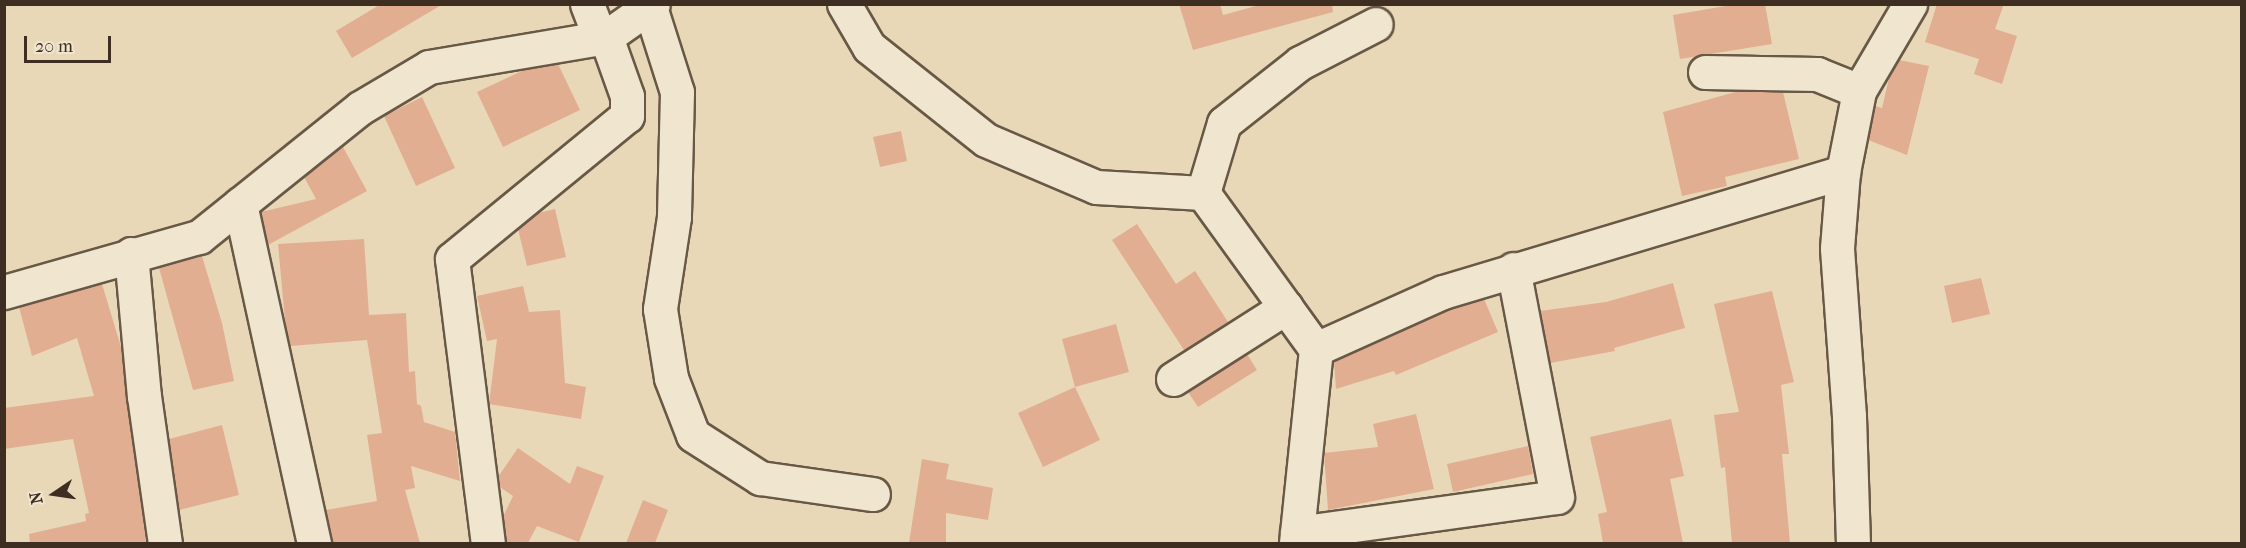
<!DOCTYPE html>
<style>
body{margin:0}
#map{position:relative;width:2246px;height:548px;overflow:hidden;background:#e8d8b7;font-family:"IM FELL French Canon",serif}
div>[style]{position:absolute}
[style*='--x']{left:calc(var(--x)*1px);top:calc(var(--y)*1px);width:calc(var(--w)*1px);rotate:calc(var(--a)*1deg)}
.building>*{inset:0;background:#e2ae92}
.roads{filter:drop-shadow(2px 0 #685846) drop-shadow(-2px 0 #685846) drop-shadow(0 2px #685846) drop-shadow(0 -2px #685846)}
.minor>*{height:33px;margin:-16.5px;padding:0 16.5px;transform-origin:16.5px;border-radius:16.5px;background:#f0e6d0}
span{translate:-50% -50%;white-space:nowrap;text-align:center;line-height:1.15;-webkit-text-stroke:6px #f0e6d0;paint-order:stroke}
.frame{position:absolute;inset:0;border:6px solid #3e2e21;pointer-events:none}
.north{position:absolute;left:24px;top:464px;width:60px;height:60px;-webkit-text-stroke:4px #f0e6d0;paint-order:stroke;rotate:257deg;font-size:16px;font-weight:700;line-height:24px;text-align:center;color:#3e2e21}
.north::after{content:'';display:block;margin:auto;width:21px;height:27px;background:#3e2e21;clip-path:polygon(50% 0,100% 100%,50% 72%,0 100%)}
.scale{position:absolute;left:24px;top:36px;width:87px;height:27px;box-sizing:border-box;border:3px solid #3e2e21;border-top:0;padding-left:8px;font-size:18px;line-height:21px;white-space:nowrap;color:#3e2e21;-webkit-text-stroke:4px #f0e6d0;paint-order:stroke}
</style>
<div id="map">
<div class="building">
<div style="clip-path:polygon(381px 4px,443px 4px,352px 58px,336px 31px)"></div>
<div style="clip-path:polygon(1179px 4px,1220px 4px,1223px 15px,1263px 4px,1332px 4px,1333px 12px,1193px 50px)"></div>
<div style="clip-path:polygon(1737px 4px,1765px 4px,1772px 44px,1680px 59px,1673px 15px)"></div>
<div style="clip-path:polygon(1937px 4px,2004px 4px,1995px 29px,2017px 36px,2002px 84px,1974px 74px,1979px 59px,1925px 42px)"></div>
<div style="clip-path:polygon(1899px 60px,1929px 66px,1907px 155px,1868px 140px,1875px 106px,1882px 108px,1889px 78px)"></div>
<div style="clip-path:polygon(558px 64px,580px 110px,503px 147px,477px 92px,524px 70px)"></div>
<div style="clip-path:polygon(1739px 91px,1783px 92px,1799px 159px,1725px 177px,1727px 186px,1682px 196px,1663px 112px)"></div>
<div style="clip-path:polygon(422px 97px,455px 168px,416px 186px,384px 116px)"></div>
<div style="clip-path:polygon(901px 131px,907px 161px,880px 167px,873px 137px)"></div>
<div style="clip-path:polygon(343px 147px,367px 191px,268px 245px,261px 212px,316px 199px,304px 177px)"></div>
<div style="clip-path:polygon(555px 209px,566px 257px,527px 266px,518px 229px,538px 213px)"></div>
<div style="clip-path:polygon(1137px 224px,1176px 284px,1195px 271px,1228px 322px,1184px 350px,1112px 240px)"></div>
<div style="clip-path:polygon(364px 239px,369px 315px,406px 313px,409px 372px,415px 371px,417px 404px,421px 406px,424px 422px,455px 432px,460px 481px,411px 466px,415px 488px,405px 490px,420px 543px,332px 543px,326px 510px,377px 501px,367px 435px,382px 433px,367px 340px,290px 346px,285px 320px,278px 244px)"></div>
<div style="clip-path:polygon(202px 256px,222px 323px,234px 381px,193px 390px,159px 268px)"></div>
<div style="clip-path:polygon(1981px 278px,1990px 314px,1952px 323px,1944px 286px)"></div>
<div style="clip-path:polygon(1673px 283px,1685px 328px,1614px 348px,1615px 351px,1550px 363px,1540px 311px,1606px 302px)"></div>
<div style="clip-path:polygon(102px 284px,121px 347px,146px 543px,30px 543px,29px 534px,86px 521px,85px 514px,89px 513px,73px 439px,4px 449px,4px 408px,94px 396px,77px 338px,32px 356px,19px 307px)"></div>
<div style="clip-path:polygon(523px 286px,529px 312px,560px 310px,565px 383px,586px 387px,581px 419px,489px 404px,497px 339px,487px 341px,477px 296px)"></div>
<div style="clip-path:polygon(1772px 291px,1794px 382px,1781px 385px,1789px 454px,1782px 454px,1790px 543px,1732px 543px,1725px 467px,1721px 468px,1714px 415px,1739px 412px,1714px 304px)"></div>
<div style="clip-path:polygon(1484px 299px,1498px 332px,1396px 375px,1394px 371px,1336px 389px,1334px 362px,1450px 310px)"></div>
<div style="clip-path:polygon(1116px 324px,1129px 372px,1075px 387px,1062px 339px)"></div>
<div style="clip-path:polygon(1247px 354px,1257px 370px,1198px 407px,1188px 392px)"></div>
<div style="clip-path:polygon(1075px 387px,1100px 440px,1043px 467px,1018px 413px)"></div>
<div style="clip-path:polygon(1416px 414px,1434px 489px,1328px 510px,1324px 453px,1378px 447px,1373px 424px)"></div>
<div style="clip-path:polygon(1671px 419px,1684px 476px,1670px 479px,1683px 543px,1603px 543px,1598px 514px,1607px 512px,1590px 437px)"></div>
<div style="clip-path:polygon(222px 425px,239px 495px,179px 510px,169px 439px)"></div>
<div style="clip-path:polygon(1528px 446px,1533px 474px,1453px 492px,1447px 464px)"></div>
<div style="clip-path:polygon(518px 448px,570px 484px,577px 466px,604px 476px,579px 542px,537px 526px,528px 543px,506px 543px,503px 517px,513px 496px,500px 487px,498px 477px)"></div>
<div style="clip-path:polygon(922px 459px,949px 464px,946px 479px,993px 488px,988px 520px,946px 513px,946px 543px,909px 543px)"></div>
<div style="clip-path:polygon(643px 500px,668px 510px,655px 543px,626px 543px)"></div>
</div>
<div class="roads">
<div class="minor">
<div style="--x:587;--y:4;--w:36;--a:69"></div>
<div style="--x:844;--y:4;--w:50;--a:59.8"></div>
<div style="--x:869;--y:47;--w:149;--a:38.5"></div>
<div style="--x:986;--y:140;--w:120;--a:23.1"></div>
<div style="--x:1096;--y:187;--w:107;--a:3.2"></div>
<div style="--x:1203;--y:193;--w:193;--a:54.1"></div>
<div style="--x:1316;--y:349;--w:196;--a:95.9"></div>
<div style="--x:650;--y:7;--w:89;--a:72.4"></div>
<div style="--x:677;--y:92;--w:125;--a:91.4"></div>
<div style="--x:674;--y:217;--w:93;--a:98.7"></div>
<div style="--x:660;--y:309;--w:70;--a:80.9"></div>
<div style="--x:671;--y:378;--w:61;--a:68.9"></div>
<div style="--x:693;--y:435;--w:80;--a:32.7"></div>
<div style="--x:760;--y:478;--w:114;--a:8.1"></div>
<div style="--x:1705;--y:72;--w:112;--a:1"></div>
<div style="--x:1817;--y:74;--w:45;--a:22"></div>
<div style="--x:1203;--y:193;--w:73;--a:-73.3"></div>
<div style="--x:1224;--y:123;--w:97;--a:-38.3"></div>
<div style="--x:1300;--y:63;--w:85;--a:-27.2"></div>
<div style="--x:240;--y:204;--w:348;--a:77.7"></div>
<div style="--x:131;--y:254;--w:143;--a:84.8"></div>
<div style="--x:144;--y:396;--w:149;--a:81.9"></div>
<div style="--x:4;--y:292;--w:203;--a:-15.8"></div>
<div style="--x:199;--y:237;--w:206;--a:-38.7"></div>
<div style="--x:360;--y:108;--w:80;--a:-30.7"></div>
<div style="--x:429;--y:67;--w:180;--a:-9.6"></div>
<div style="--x:606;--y:37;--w:57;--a:-35.1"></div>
<div style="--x:1316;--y:349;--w:139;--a:-24.2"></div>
<div style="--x:1443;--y:292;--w:418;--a:-16.7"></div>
<div style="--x:1173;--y:379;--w:134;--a:-32.5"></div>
<div style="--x:1297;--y:533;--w:262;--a:-7.9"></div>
<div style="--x:1557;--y:497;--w:232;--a:-100.9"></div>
<div style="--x:488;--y:544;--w:287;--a:-97.2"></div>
<div style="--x:452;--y:259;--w:226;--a:-39.3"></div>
<div style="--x:627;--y:116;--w:20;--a:-90"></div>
<div style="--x:627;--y:96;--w:63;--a:-109.6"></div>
<div style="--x:1853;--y:544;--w:128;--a:-91.8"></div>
<div style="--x:1849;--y:416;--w:168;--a:-94.1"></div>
<div style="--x:1837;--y:248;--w:76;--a:-85.5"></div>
<div style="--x:1843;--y:172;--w:83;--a:-78.8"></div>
<div style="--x:1859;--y:91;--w:101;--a:-59.6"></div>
</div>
</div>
<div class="frame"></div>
<div class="north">N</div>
<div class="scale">20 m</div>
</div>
